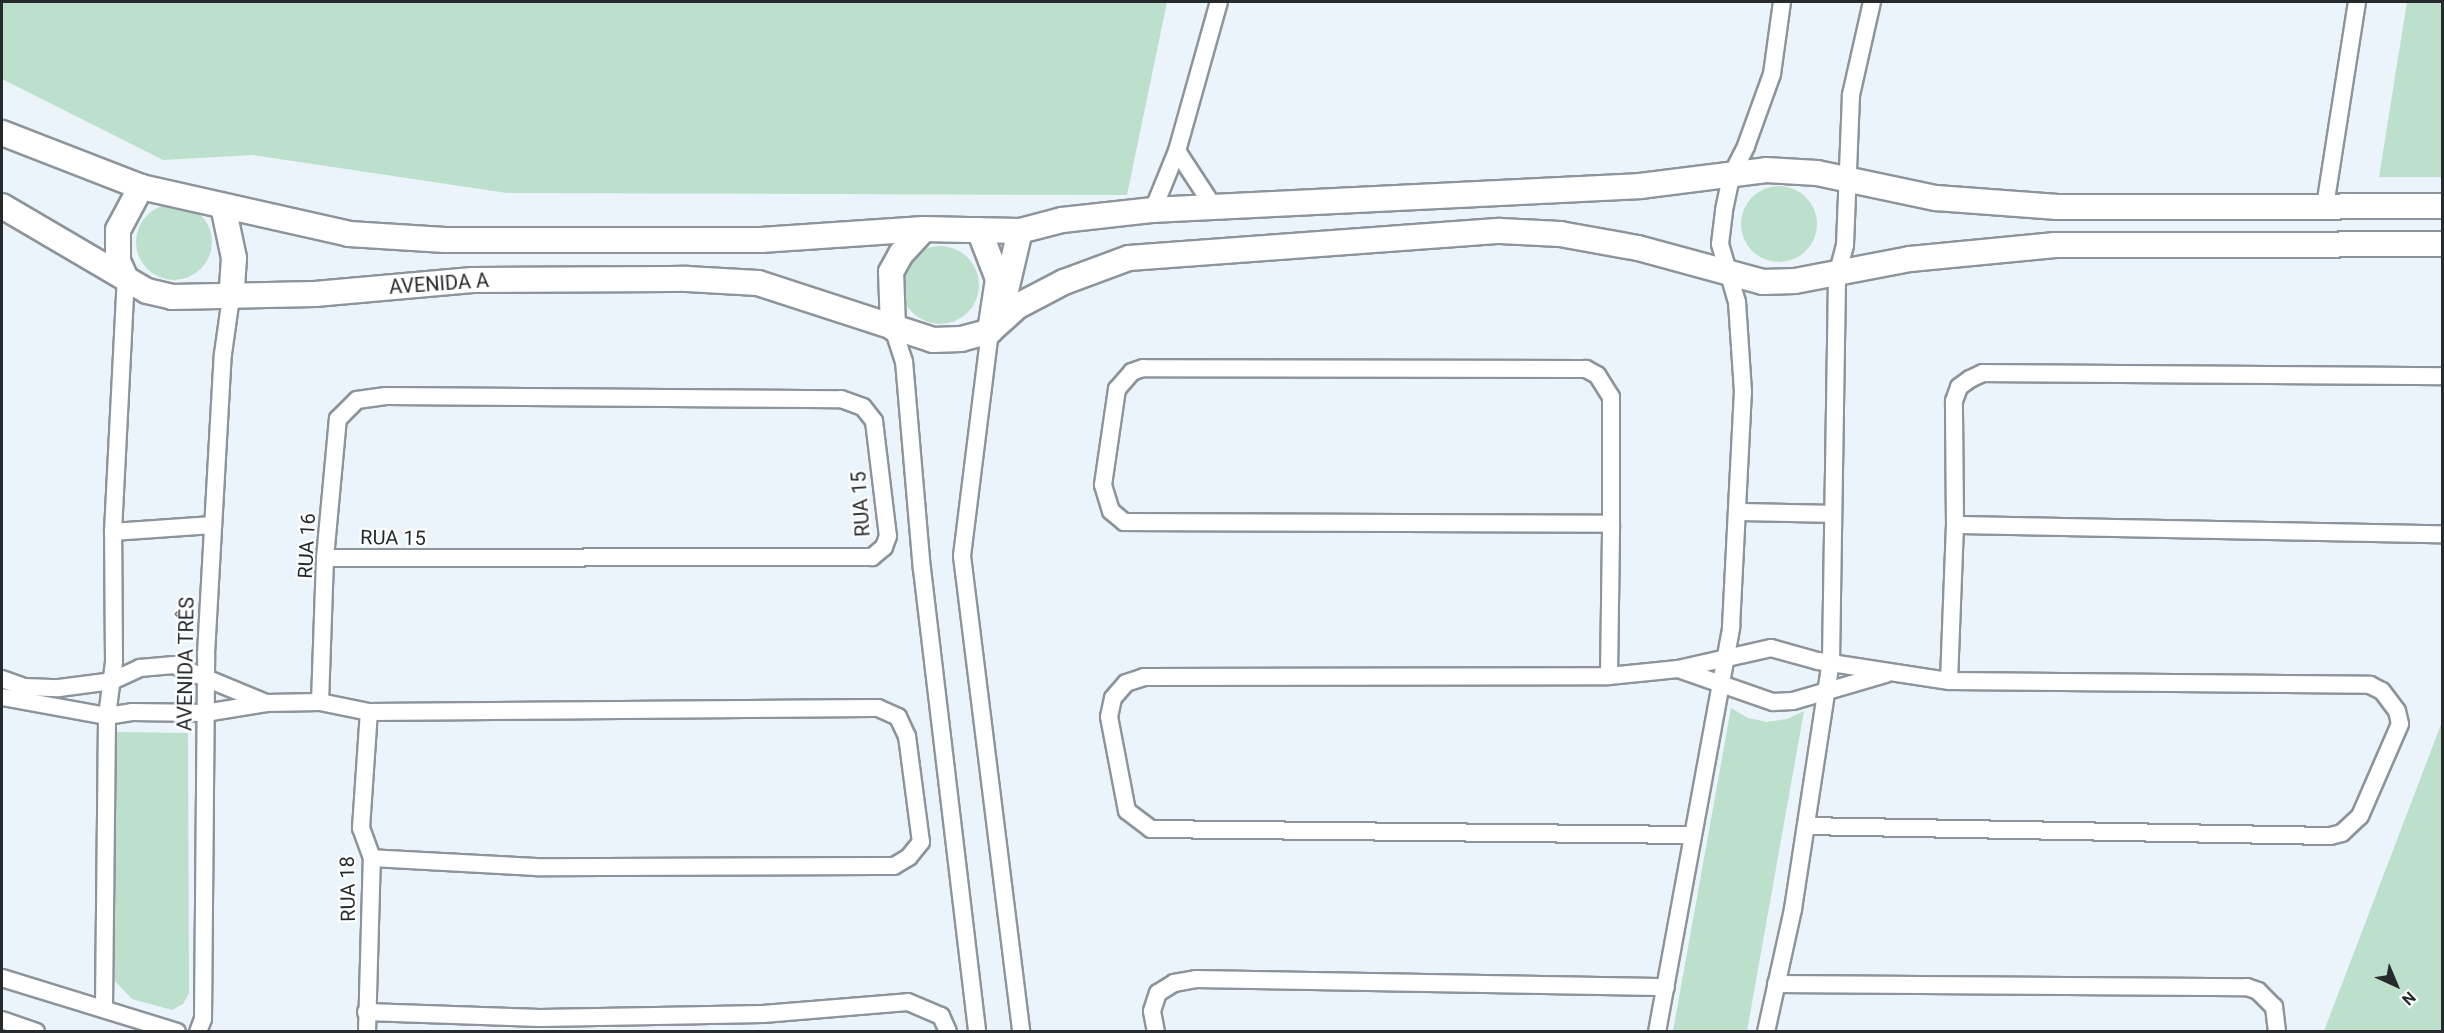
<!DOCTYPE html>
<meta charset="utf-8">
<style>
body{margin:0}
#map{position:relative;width:2444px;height:1033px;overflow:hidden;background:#ebf3fb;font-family:Roboto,sans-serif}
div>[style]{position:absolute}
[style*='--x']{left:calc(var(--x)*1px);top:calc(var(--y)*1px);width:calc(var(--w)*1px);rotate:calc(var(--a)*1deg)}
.green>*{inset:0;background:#bce0cb}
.round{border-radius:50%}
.roads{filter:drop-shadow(2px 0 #8d949b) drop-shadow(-2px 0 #8d949b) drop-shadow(0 2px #8d949b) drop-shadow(0 -2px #8d949b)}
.street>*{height:16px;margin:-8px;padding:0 8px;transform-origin:8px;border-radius:8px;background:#fff}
.secondary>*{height:24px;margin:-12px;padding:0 12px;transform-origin:12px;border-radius:12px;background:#fff}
span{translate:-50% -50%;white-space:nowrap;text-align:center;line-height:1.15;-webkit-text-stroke:4.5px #fff;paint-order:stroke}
.street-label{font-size:20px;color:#272a2d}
.frame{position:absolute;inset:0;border:3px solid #272a2d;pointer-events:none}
.north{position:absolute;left:2366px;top:955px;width:60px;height:60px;-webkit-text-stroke:4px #fff;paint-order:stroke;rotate:136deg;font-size:16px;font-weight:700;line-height:24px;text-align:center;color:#272a2d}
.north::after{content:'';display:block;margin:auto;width:21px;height:27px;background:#272a2d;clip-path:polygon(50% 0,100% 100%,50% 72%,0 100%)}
</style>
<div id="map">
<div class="green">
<div style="clip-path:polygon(2px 2px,1167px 2px,1127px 195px,507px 193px,253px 155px,163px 160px,2px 79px)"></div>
<div style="clip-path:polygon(2407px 2px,2442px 2px,2442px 177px,2379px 177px)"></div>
<div class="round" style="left:1741px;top:186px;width:76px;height:76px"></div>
<div class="round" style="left:136px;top:204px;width:76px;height:76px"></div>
<div class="round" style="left:901px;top:246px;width:78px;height:78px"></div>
<div style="clip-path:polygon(1731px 708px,1748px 718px,1767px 722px,1787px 719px,1804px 711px,1747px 1031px,1673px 1031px)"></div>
<div style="clip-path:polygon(2442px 722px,2442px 1031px,2324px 1031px)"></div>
<div style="clip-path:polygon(115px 732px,188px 733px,189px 993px,183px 1004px,172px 1010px,132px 999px,115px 981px)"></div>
</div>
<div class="roads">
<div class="street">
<div style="--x:1177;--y:151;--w:69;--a:56.8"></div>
<div style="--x:2325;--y:206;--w:206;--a:-81.1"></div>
<div style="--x:1153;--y:210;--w:64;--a:-67.9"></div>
<div style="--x:1177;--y:151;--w:155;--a:-74.3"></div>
<div style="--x:893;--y:328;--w:35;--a:72"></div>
<div style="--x:904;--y:361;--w:209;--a:85.1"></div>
<div style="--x:922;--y:569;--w:466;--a:83.2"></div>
<div style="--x:990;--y:331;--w:227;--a:97.1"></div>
<div style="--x:962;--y:556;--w:480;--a:82.9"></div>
<div style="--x:1737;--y:512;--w:93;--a:1.2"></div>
<div style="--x:1955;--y:525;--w:487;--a:1.1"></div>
<div style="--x:113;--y:532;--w:99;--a:-4"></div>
<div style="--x:1678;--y:669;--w:101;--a:19.2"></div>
<div style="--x:1773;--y:702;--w:20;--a:-3"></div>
<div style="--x:1793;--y:701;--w:97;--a:-16.2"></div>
<div style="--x:1609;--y:676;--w:152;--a:-89.2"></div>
<div style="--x:1611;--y:524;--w:127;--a:-90"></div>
<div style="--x:1611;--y:397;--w:26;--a:-122"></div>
<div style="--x:1597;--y:375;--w:13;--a:-151"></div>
<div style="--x:1586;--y:369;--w:443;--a:-179.9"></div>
<div style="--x:1143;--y:368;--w:12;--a:160"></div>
<div style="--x:1132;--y:372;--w:23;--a:131"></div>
<div style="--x:1117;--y:389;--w:97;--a:98.3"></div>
<div style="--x:1103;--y:485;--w:27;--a:73"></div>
<div style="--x:1111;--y:511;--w:17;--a:40"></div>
<div style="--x:1124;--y:522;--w:487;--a:0.2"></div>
<div style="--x:2;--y:679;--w:23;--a:20"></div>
<div style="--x:24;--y:687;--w:35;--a:2"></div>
<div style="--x:59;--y:688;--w:53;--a:-7.5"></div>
<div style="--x:112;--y:681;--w:31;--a:-25"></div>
<div style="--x:140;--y:668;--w:34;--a:-5"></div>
<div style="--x:174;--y:665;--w:100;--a:22.4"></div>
<div style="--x:1949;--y:681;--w:156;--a:-87.8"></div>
<div style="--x:1955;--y:525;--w:124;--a:-90.5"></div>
<div style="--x:1954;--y:401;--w:15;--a:-70"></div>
<div style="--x:1959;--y:387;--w:14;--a:-36"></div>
<div style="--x:1970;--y:379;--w:14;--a:-25"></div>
<div style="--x:1983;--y:373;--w:459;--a:0.4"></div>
<div style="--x:2;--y:697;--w:107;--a:10.3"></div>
<div style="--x:107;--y:716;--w:25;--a:-9"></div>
<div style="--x:132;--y:712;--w:73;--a:0.8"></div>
<div style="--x:205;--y:713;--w:62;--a:-9.3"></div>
<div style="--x:266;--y:703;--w:54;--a:-1.1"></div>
<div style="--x:320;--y:702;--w:50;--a:11.5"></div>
<div style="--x:369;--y:712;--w:509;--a:-0.45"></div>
<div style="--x:878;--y:708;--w:22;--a:24"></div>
<div style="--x:898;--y:717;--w:21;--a:65"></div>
<div style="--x:907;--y:736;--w:107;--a:82.5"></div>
<div style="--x:921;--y:842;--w:19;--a:129"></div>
<div style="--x:909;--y:857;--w:17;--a:149"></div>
<div style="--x:894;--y:866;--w:358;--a:179.8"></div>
<div style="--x:536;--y:867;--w:164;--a:-176.9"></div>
<div style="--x:320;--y:702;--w:144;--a:-88"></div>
<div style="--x:325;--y:558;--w:140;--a:-84.7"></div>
<div style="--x:338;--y:419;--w:27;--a:-45"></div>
<div style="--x:357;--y:400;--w:29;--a:-8"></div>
<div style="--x:386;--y:396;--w:455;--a:0.4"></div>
<div style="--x:841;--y:399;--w:23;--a:20"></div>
<div style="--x:863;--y:407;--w:18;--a:52"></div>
<div style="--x:874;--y:421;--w:116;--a:83.1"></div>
<div style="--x:888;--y:536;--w:12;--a:110"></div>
<div style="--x:884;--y:547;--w:16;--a:140"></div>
<div style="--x:872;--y:557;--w:547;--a:179.9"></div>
<div style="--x:1693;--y:835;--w:542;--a:-179.37"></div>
<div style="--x:1151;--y:829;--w:30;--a:-143"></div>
<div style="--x:1127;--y:811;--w:96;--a:-100.8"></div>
<div style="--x:1109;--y:717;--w:19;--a:-78"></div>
<div style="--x:1113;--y:698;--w:20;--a:-49"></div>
<div style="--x:1126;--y:683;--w:19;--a:-18"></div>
<div style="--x:1144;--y:677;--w:465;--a:-0.1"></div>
<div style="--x:1609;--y:676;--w:69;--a:-5.8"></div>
<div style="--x:1678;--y:669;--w:95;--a:-12.7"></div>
<div style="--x:1771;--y:648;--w:49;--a:15.5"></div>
<div style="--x:1818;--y:661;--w:133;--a:8.7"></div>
<div style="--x:1949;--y:681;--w:421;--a:0.5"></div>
<div style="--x:2370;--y:685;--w:13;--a:27"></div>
<div style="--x:2382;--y:691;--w:25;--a:53"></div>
<div style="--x:2397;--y:711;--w:13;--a:77"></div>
<div style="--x:2400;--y:724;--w:100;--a:113.5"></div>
<div style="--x:2360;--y:816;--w:25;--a:137"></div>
<div style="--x:2342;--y:833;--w:12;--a:166"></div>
<div style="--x:2330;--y:836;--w:524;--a:-178.91"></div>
<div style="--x:2;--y:978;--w:183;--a:17.1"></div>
<div style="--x:1776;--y:984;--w:471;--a:0.4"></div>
<div style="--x:2247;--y:987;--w:12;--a:20"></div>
<div style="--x:2258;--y:991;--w:23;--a:45"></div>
<div style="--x:2274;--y:1007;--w:25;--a:83"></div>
<div style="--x:104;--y:1006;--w:290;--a:-89.4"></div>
<div style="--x:107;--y:716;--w:54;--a:-82.6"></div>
<div style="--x:114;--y:662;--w:130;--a:-90.4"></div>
<div style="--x:113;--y:532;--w:253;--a:-87.1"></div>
<div style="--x:366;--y:1012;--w:174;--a:2"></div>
<div style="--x:540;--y:1018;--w:223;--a:-1"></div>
<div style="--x:763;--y:1014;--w:145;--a:-4.7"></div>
<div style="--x:908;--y:1002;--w:36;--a:23"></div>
<div style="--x:941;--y:1016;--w:17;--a:66"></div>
<div style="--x:2;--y:1020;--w:36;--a:19"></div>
<div style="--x:198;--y:1032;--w:14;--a:-69"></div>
<div style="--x:203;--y:1019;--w:365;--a:-89.5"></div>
<div style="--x:206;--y:654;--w:300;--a:-86.8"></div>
<div style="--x:223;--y:354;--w:58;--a:-82"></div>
<div style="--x:367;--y:1032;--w:174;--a:-88.4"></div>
<div style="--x:372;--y:858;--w:32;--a:-110"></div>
<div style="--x:361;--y:828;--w:116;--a:-86.1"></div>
<div style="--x:1156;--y:1032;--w:21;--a:-101"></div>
<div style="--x:1152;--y:1011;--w:19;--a:-72"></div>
<div style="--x:1158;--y:993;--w:19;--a:-32"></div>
<div style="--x:1174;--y:983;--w:22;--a:-10"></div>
<div style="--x:1196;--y:979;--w:470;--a:1"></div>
<div style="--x:1657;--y:1032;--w:412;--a:-79.6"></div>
<div style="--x:1731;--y:627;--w:235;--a:-87.1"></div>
<div style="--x:1743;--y:392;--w:90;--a:-93.8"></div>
<div style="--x:1737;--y:302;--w:60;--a:-106.3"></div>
<div style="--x:1720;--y:244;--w:34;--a:-83"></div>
<div style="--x:1724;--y:210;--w:35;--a:-78"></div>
<div style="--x:1731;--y:176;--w:34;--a:-63"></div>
<div style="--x:1746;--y:146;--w:77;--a:-70.1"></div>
<div style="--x:1772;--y:74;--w:73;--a:-82.1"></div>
<div style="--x:1766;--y:1032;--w:126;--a:-77.6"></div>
<div style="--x:1793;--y:909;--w:251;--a:-81.3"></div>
<div style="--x:1831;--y:661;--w:386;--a:-89.1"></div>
<div style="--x:1837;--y:275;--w:31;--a:-75"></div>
<div style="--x:1845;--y:245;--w:150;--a:-87.7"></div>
<div style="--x:1851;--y:95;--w:95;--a:-77.3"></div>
</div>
<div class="secondary">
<div style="--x:2;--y:133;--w:149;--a:21.2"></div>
<div style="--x:141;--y:187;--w:213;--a:12.7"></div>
<div style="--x:349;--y:234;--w:96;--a:3.6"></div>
<div style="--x:445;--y:240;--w:316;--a:0"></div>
<div style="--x:761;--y:240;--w:163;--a:-3.9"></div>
<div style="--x:924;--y:229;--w:96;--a:1.2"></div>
<div style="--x:1020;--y:231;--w:43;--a:-14.7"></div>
<div style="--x:1062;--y:220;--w:92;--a:-6.3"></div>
<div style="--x:1153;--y:210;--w:488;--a:-2.8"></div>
<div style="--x:1640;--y:186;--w:127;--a:-7.2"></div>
<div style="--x:1766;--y:170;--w:51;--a:3.4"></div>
<div style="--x:1817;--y:173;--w:122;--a:11.9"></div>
<div style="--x:1936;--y:198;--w:122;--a:4.2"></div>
<div style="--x:2058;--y:207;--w:384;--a:-0.1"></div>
<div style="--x:2;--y:206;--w:168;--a:30.4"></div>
<div style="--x:147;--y:291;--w:26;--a:13"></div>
<div style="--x:172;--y:297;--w:143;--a:-1.2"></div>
<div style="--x:315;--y:294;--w:158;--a:-5.1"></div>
<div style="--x:472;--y:280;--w:215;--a:-0.3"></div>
<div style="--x:687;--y:279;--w:71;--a:3.2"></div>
<div style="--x:758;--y:283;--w:184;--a:18"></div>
<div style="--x:933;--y:340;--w:28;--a:-2"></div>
<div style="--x:961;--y:339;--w:30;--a:-15"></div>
<div style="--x:990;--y:331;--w:38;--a:-42"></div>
<div style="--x:1018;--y:306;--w:52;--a:-27.6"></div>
<div style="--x:1064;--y:282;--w:69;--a:-20.3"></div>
<div style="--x:1129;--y:258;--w:372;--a:-4.2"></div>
<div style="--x:1500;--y:231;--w:60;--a:2.9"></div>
<div style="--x:1560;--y:234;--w:79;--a:10.2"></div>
<div style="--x:1638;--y:248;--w:130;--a:15.2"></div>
<div style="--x:1763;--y:282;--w:32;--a:-2"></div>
<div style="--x:1795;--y:281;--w:117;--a:-10.8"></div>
<div style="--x:1910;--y:259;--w:146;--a:-5.5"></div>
<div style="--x:2055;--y:245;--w:387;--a:-0.1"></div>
<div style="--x:223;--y:206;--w:53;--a:78.1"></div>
<div style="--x:234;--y:258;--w:39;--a:94"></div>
<div style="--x:979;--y:230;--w:53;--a:68.8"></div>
<div style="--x:998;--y:279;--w:53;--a:98.7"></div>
<div style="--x:126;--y:279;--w:20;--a:-114"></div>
<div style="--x:118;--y:261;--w:31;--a:-90"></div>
<div style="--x:118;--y:230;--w:49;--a:-61.9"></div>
<div style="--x:1004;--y:299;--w:70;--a:-76.8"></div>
<div style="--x:893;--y:328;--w:56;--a:-92"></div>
<div style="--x:891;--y:272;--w:21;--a:-61"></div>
<div style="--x:901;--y:254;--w:34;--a:-47"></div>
</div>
</div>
<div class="street-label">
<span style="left:439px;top:284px;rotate:-4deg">AVENIDA A</span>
<span style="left:861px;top:504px;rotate:-94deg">RUA 15</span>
<span style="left:393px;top:538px;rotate:1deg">RUA 15</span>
<span style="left:307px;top:546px;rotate:-87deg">RUA 16</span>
<span style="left:186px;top:664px;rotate:-89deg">AVENIDA TRÊS</span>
<span style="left:348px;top:889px;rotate:-91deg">RUA 18</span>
</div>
<div class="frame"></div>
<div class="north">N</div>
</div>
